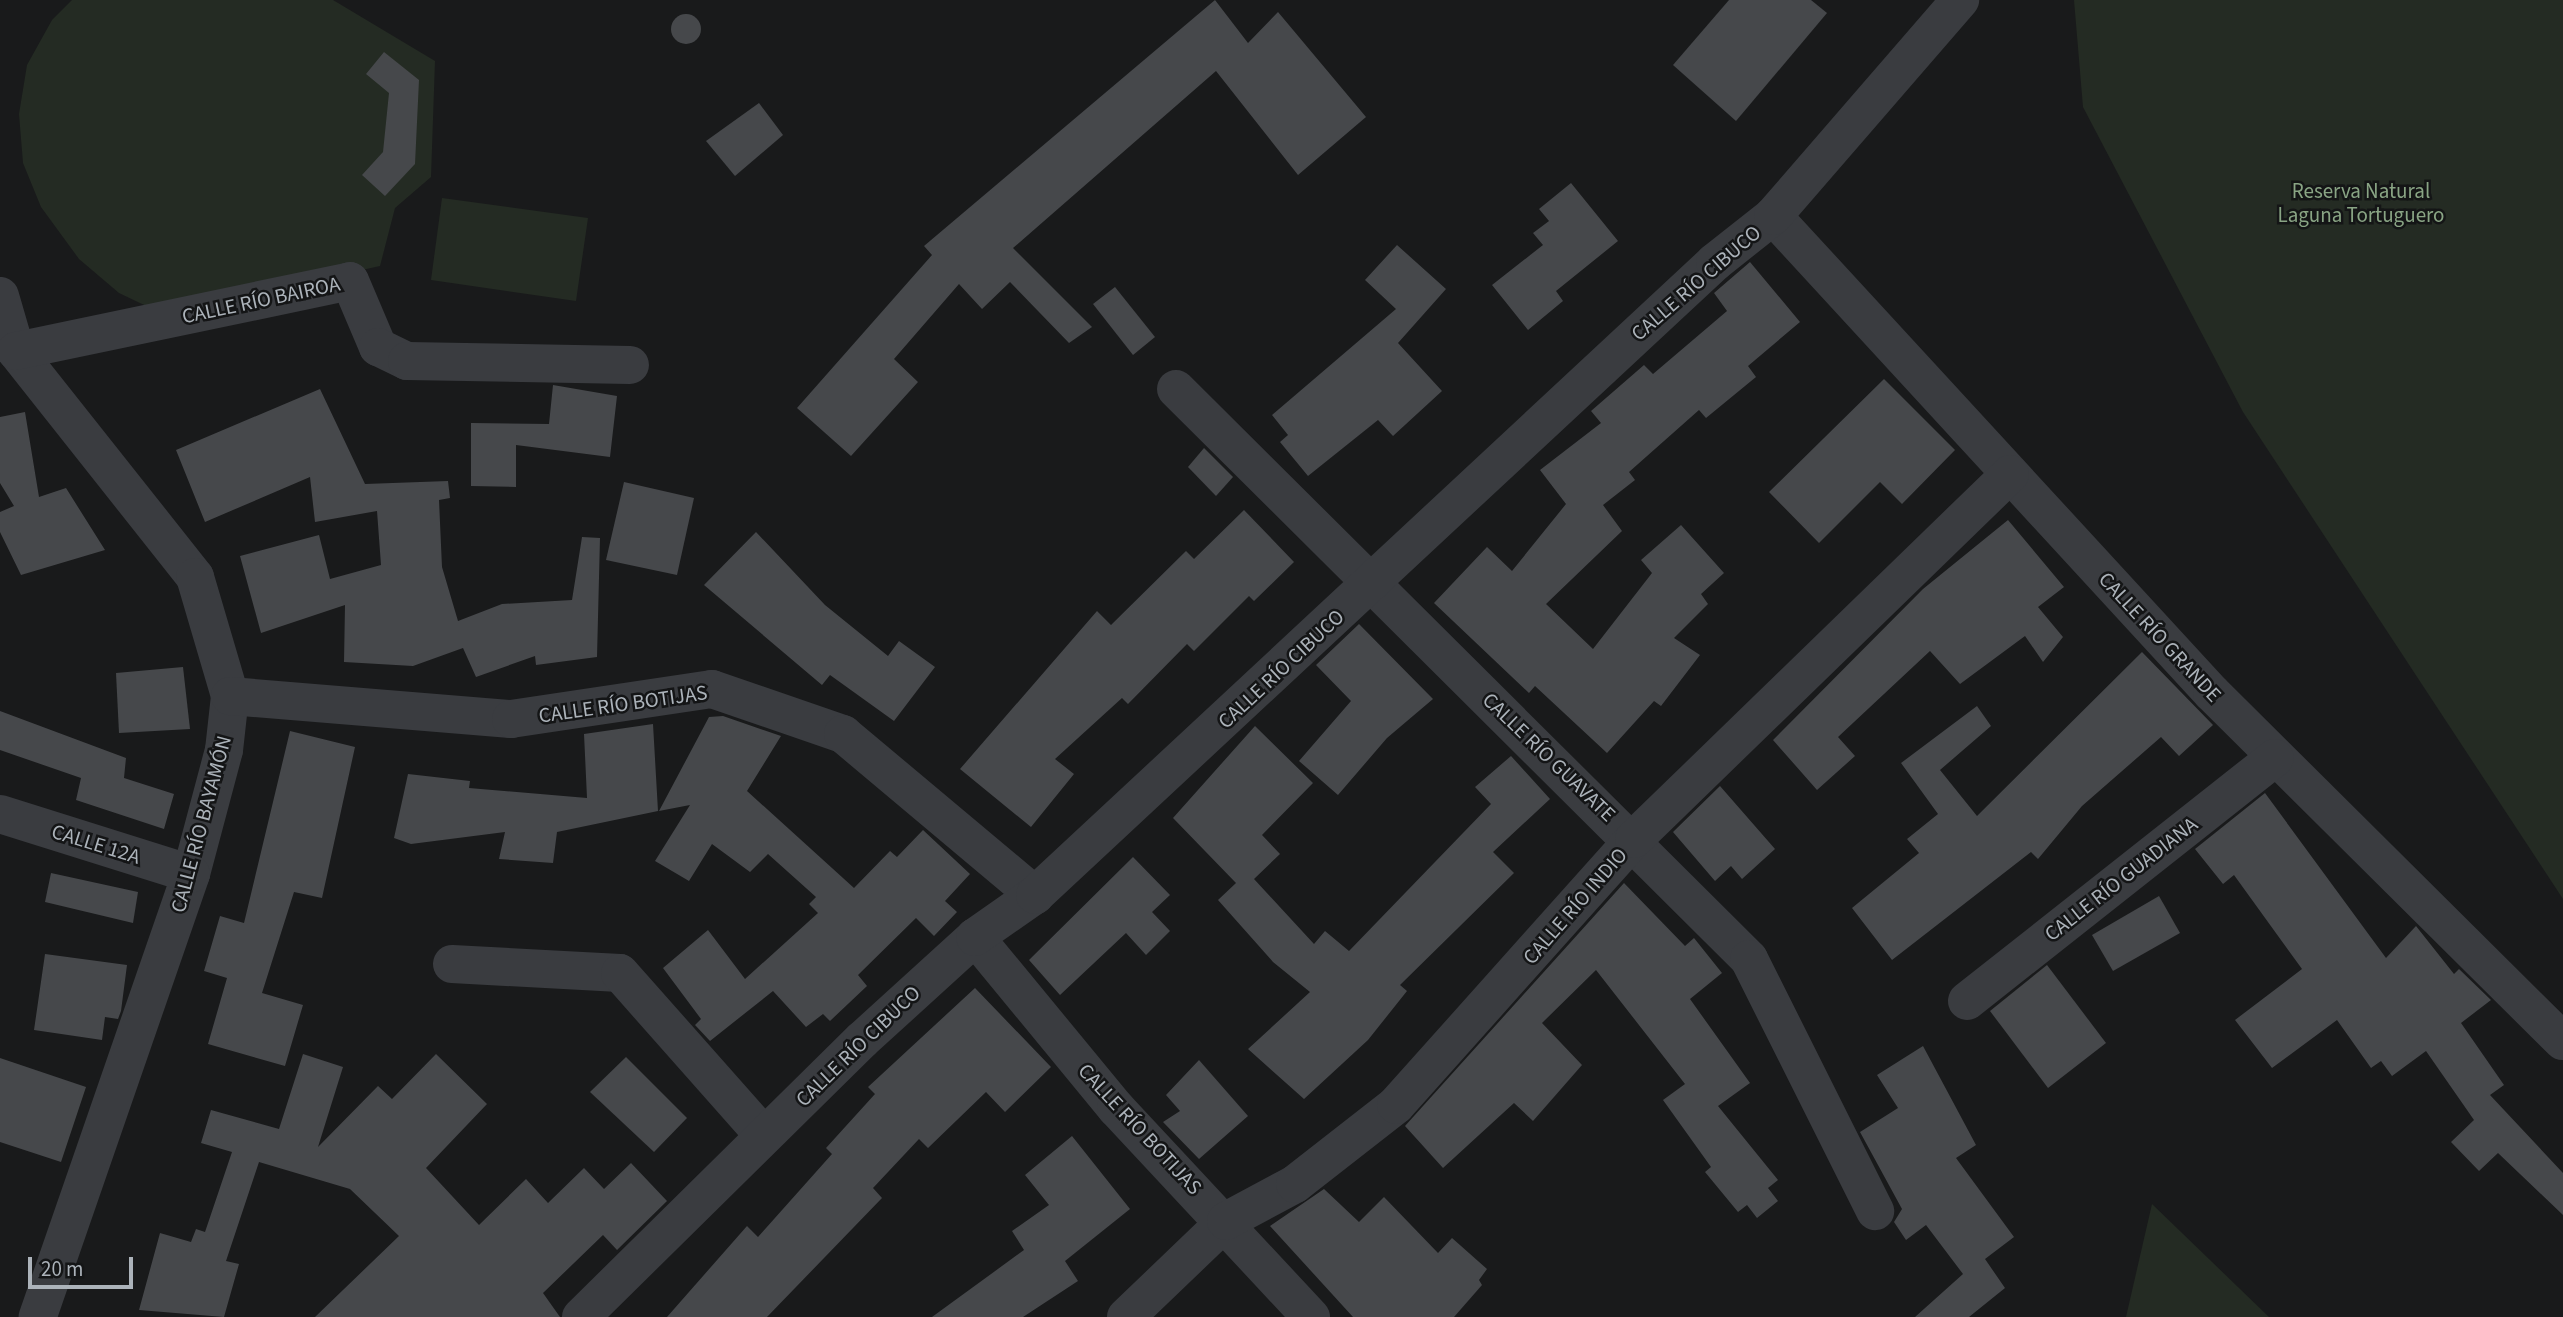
<!DOCTYPE html>
<meta charset="utf-8">
<style>
body{margin:0}
#map{position:relative;width:2563px;height:1317px;overflow:hidden;background:#191a1b;font-family:"Source Sans 3",sans-serif}
div>[style]{position:absolute}
[style*='--x']{left:calc(var(--x)*1px);top:calc(var(--y)*1px);width:calc(var(--w)*1px);rotate:calc(var(--a)*1deg)}
.green>*{inset:0;background:#242b23}
.building>*{inset:0;background:#46484b}
.round{border-radius:50%}
.street>*{height:38px;margin:-19px;padding:0 19px;transform-origin:19px;border-radius:19px;background:#3a3c40}
span{translate:-50% -50%;white-space:nowrap;text-align:center;line-height:1.15;-webkit-text-stroke:5px #141516;paint-order:stroke}
.park-label{font-size:21px;color:#89a484}
.street-label{font-size:21px;color:#acb3ba}
.scale{position:absolute;left:28px;top:1257px;width:105px;height:32px;box-sizing:border-box;border:4px solid #acb3ba;border-top:0;padding-left:9px;font-size:21px;line-height:24px;white-space:nowrap;color:#acb3ba;-webkit-text-stroke:5px #141516;paint-order:stroke}
</style>
<div id="map">
<div class="green">
<div style="clip-path:polygon(72px 0,333px 0,435px 61px,431px 177px,395px 208px,380px 266px,163px 314px,119px 293px,79px 259px,41px 207px,23px 163px,19px 114px,27px 65px,52px 20px)"></div>
<div style="clip-path:polygon(2074px 0,2563px 0,2563px 899px,2243px 412px,2083px 107px)"></div>
<div style="clip-path:polygon(442px 198px,588px 218px,576px 301px,431px 280px)"></div>
<div style="clip-path:polygon(2152px 1204px,2269px 1317px,2126px 1317px)"></div>
</div>
<div class="building">
<div style="clip-path:polygon(1215px 0,1248px 43px,1278px 12px,1366px 117px,1298px 175px,1216px 71px,1013px 248px,1092px 327px,1069px 343px,1010px 282px,982px 309px,959px 284px,894px 359px,918px 382px,851px 456px,797px 408px,932px 255px,924px 246px)"></div>
<div style="clip-path:polygon(1729px 0,1811px 0,1827px 13px,1736px 121px,1673px 65px)"></div>
<div class="round" style="left:671px;top:14px;width:30px;height:30px"></div>
<div style="clip-path:polygon(384px 52px,419px 80px,415px 164px,385px 196px,362px 175px,383px 152px,389px 93px,366px 74px)"></div>
<div style="clip-path:polygon(759px 103px,783px 135px,735px 176px,706px 141px)"></div>
<div style="clip-path:polygon(1571px 183px,1618px 241px,1556px 291px,1563px 301px,1528px 330px,1492px 285px,1543px 245px,1533px 233px,1549px 221px,1539px 209px)"></div>
<div style="clip-path:polygon(1397px 245px,1446px 289px,1398px 343px,1442px 391px,1393px 436px,1378px 420px,1308px 476px,1280px 442px,1288px 435px,1272px 415px,1396px 309px,1365px 280px)"></div>
<div style="clip-path:polygon(1750px 262px,1800px 322px,1748px 366px,1756px 377px,1706px 418px,1699px 410px,1629px 472px,1635px 480px,1603px 505px,1622px 531px,1546px 604px,1593px 649px,1652px 573px,1641px 560px,1681px 525px,1724px 573px,1701px 594px,1708px 604px,1674px 638px,1700px 655px,1661px 706px,1654px 701px,1607px 753px,1535px 686px,1529px 693px,1434px 603px,1487px 547px,1512px 571px,1566px 504px,1540px 470px,1601px 423px,1591px 411px,1644px 365px,1653px 374px,1727px 311px,1714px 293px)"></div>
<div style="clip-path:polygon(1115px 287px,1155px 337px,1133px 355px,1093px 304px)"></div>
<div style="clip-path:polygon(1884px 379px,1955px 450px,1902px 504px,1880px 482px,1819px 543px,1769px 492px)"></div>
<div style="clip-path:polygon(553px 385px,617px 396px,610px 457px,516px 445px,516px 487px,471px 486px,471px 423px,549px 424px)"></div>
<div style="clip-path:polygon(320px 389px,365px 484px,448px 481px,450px 498px,439px 500px,442px 567px,458px 621px,502px 604px,572px 600px,582px 537px,600px 538px,597px 657px,536px 665px,535px 656px,476px 677px,463px 648px,413px 666px,344px 662px,345px 605px,261px 633px,240px 556px,319px 535px,330px 579px,381px 565px,377px 511px,315px 522px,310px 477px,205px 522px,176px 450px)"></div>
<div style="clip-path:polygon(25px 412px,39px 497px,66px 488px,105px 550px,21px 575px,0 532px,0 512px,14px 506px,0 483px,0 417px)"></div>
<div style="clip-path:polygon(1204px 448px,1233px 477px,1216px 496px,1188px 467px)"></div>
<div style="clip-path:polygon(624px 482px,694px 498px,677px 575px,606px 560px)"></div>
<div style="clip-path:polygon(1244px 510px,1294px 562px,1254px 601px,1249px 596px,1194px 651px,1187px 644px,1128px 704px,1122px 698px,1055px 759px,1074px 774px,1031px 827px,960px 769px,1097px 611px,1111px 625px,1186px 551px,1194px 559px)"></div>
<div style="clip-path:polygon(2008px 520px,2064px 587px,2038px 607px,2063px 637px,2043px 662px,2025px 636px,1960px 684px,1930px 651px,1838px 737px,1855px 756px,1817px 790px,1773px 740px,1923px 589px)"></div>
<div style="clip-path:polygon(756px 532px,825px 605px,888px 656px,899px 641px,935px 667px,894px 721px,830px 675px,822px 685px,704px 585px)"></div>
<div style="clip-path:polygon(1359px 624px,1433px 699px,1387px 738px,1338px 795px,1299px 761px,1351px 701px,1316px 665px)"></div>
<div style="clip-path:polygon(2142px 652px,2213px 725px,2179px 756px,2161px 737px,2082px 806px,2038px 859px,2031px 852px,1892px 960px,1852px 908px,1919px 853px,1907px 839px,1938px 814px,1901px 763px,1977px 706px,1991px 726px,1940px 770px,1977px 816px)"></div>
<div style="clip-path:polygon(183px 667px,190px 729px,119px 733px,116px 673px)"></div>
<div style="clip-path:polygon(0 711px,126px 758px,124px 778px,174px 794px,164px 829px,76px 800px,81px 778px,0 750px)"></div>
<div style="clip-path:polygon(723px 716px,781px 736px,747px 791px,854px 888px,890px 851px,897px 857px,923px 830px,970px 874px,945px 901px,957px 912px,934px 936px,916px 918px,858px 975px,867px 986px,830px 1021px,823px 1014px,806px 1027px,773px 991px,710px 1041px,695px 1025px,701px 1019px,663px 968px,708px 930px,745px 979px,818px 913px,809px 904px,816px 897px,768px 854px,750px 872px,712px 844px,689px 881px,655px 861px,690px 805px,659px 811px,709px 717px)"></div>
<div style="clip-path:polygon(653px 724px,658px 811px,557px 832px,553px 863px,499px 859px,505px 832px,411px 844px,394px 838px,408px 774px,470px 781px,469px 788px,587px 798px,584px 734px)"></div>
<div style="clip-path:polygon(1255px 726px,1313px 783px,1262px 835px,1280px 854px,1254px 879px,1314px 944px,1325px 931px,1349px 951px,1491px 804px,1475px 787px,1511px 756px,1550px 799px,1493px 852px,1514px 873px,1400px 985px,1407px 991px,1368px 1040px,1304px 1099px,1248px 1049px,1310px 992px,1273px 962px,1218px 900px,1236px 883px,1173px 818px)"></div>
<div style="clip-path:polygon(290px 731px,355px 747px,322px 898px,294px 892px,262px 993px,303px 1005px,285px 1066px,208px 1044px,227px 978px,204px 971px,220px 916px,244px 923px)"></div>
<div style="clip-path:polygon(1720px 786px,1775px 849px,1742px 879px,1731px 866px,1715px 881px,1673px 832px)"></div>
<div style="clip-path:polygon(2265px 793px,2386px 958px,2416px 926px,2454px 974px,2459px 969px,2491px 1000px,2461px 1023px,2504px 1085px,2490px 1095px,2563px 1173px,2563px 1215px,2498px 1153px,2479px 1171px,2451px 1142px,2474px 1120px,2426px 1051px,2392px 1076px,2381px 1061px,2371px 1068px,2337px 1020px,2272px 1068px,2235px 1020px,2302px 969px,2234px 875px,2223px 884px,2195px 849px)"></div>
<div style="clip-path:polygon(1133px 857px,1170px 895px,1152px 912px,1170px 931px,1146px 955px,1126px 933px,1060px 995px,1029px 960px)"></div>
<div style="clip-path:polygon(51px 873px,138px 892px,133px 923px,45px 902px)"></div>
<div style="clip-path:polygon(1624px 883px,1685px 946px,1694px 938px,1722px 973px,1690px 999px,1750px 1083px,1718px 1106px,1778px 1180px,1768px 1188px,1778px 1201px,1757px 1218px,1747px 1205px,1738px 1212px,1705px 1172px,1711px 1167px,1663px 1100px,1685px 1084px,1596px 970px,1542px 1023px,1582px 1065px,1533px 1121px,1514px 1103px,1443px 1168px,1405px 1126px)"></div>
<div style="clip-path:polygon(2159px 896px,2180px 933px,2113px 971px,2092px 935px)"></div>
<div style="clip-path:polygon(45px 954px,127px 965px,121px 1011px,118px 1019px,105px 1017px,102px 1040px,34px 1030px)"></div>
<div style="clip-path:polygon(2047px 965px,2106px 1043px,2048px 1088px,1990px 1011px)"></div>
<div style="clip-path:polygon(975px 988px,1051px 1067px,1005px 1112px,986px 1092px,928px 1148px,919px 1139px,873px 1188px,882px 1198px,767px 1317px,667px 1317px,747px 1226px,758px 1237px,832px 1154px,826px 1148px,875px 1094px,868px 1087px)"></div>
<div style="clip-path:polygon(1923px 1046px,1976px 1145px,1956px 1158px,2014px 1237px,1985px 1259px,2005px 1288px,1969px 1317px,1915px 1317px,1963px 1274px,1926px 1225px,1906px 1240px,1894px 1222px,1902px 1209px,1860px 1132px,1898px 1108px,1877px 1075px)"></div>
<div style="clip-path:polygon(303px 1054px,343px 1067px,318px 1147px,378px 1086px,392px 1099px,436px 1054px,487px 1104px,426px 1168px,479px 1225px,526px 1179px,548px 1203px,584px 1168px,604px 1189px,631px 1163px,667px 1201px,617px 1250px,603px 1235px,543px 1293px,560px 1317px,315px 1317px,399px 1236px,350px 1189px,259px 1162px,226px 1261px,239px 1264px,224px 1317px,139px 1310px,160px 1233px,191px 1242px,196px 1229px,205px 1232px,232px 1152px,201px 1143px,211px 1110px,279px 1129px)"></div>
<div style="clip-path:polygon(626px 1057px,687px 1118px,654px 1152px,590px 1092px)"></div>
<div style="clip-path:polygon(0 1058px,86px 1087px,61px 1162px,0 1142px)"></div>
<div style="clip-path:polygon(1199px 1060px,1248px 1116px,1199px 1159px,1163px 1122px,1180px 1111px,1166px 1095px)"></div>
<div style="clip-path:polygon(1072px 1136px,1130px 1209px,1065px 1261px,1078px 1281px,1023px 1317px,932px 1317px,1024px 1250px,1012px 1231px,1049px 1205px,1025px 1175px)"></div>
<div style="clip-path:polygon(1324px 1189px,1359px 1222px,1384px 1197px,1438px 1253px,1452px 1238px,1487px 1269px,1479px 1280px,1482px 1285px,1454px 1317px,1353px 1317px,1270px 1226px)"></div>
</div>
<div class="street">
<div style="--x:1773;--y:216;--w:648;--a:47.38"></div>
<div style="--x:2212;--y:693;--w:494;--a:44.8"></div>
<div style="--x:0;--y:296;--w:57;--a:73.8"></div>
<div style="--x:16;--y:351;--w:288;--a:51.6"></div>
<div style="--x:195;--y:577;--w:124;--a:73.6"></div>
<div style="--x:230;--y:696;--w:54;--a:96.3"></div>
<div style="--x:224;--y:750;--w:128;--a:104.9"></div>
<div style="--x:191;--y:874;--w:469;--a:109.1"></div>
<div style="--x:16;--y:351;--w:341;--a:-11.8"></div>
<div style="--x:350;--y:281;--w:72;--a:67"></div>
<div style="--x:378;--y:347;--w:32;--a:26"></div>
<div style="--x:407;--y:361;--w:223;--a:1"></div>
<div style="--x:1176;--y:389;--w:808;--a:44.85"></div>
<div style="--x:1749;--y:959;--w:282;--a:63.4"></div>
<div style="--x:230;--y:696;--w:282;--a:4.7"></div>
<div style="--x:511;--y:719;--w:203;--a:-8.5"></div>
<div style="--x:712;--y:689;--w:139;--a:19"></div>
<div style="--x:843;--y:734;--w:251;--a:40"></div>
<div style="--x:0;--y:814;--w:200;--a:17.4"></div>
<div style="--x:975;--y:937;--w:222;--a:50.5"></div>
<div style="--x:1116;--y:1108;--w:286;--a:47"></div>
<div style="--x:452;--y:964;--w:168;--a:3.1"></div>
<div style="--x:620;--y:973;--w:217;--a:48.5"></div>
<div style="--x:1967;--y:1001;--w:392;--a:-38.3"></div>
<div style="--x:581;--y:1317;--w:395;--a:-44.6"></div>
<div style="--x:862;--y:1040;--w:153;--a:-42.3"></div>
<div style="--x:975;--y:937;--w:73;--a:-35"></div>
<div style="--x:1035;--y:895;--w:929;--a:-42.95"></div>
<div style="--x:1715;--y:262;--w:74;--a:-38.4"></div>
<div style="--x:1773;--y:216;--w:286;--a:-49.1"></div>
<div style="--x:1126;--y:1317;--w:139;--a:-43.8"></div>
<div style="--x:1226;--y:1221;--w:78;--a:-28.2"></div>
<div style="--x:1295;--y:1184;--w:128;--a:-38"></div>
<div style="--x:1396;--y:1105;--w:357;--a:-48.2"></div>
<div style="--x:1634;--y:839;--w:524;--a:-44.15"></div>
</div>
<div class="park-label">
<span style="left:2361px;top:203px">Reserva Natural<br>Laguna Tortuguero</span>
</div>
<div class="street-label">
<span style="left:1696px;top:283px;rotate:-41deg">CALLE RÍO CIBUCO</span>
<span style="left:261px;top:300px;rotate:-12deg">CALLE RÍO BAIROA</span>
<span style="left:2160px;top:637px;rotate:47deg">CALLE RÍO GRANDE</span>
<span style="left:1281px;top:669px;rotate:-43deg">CALLE RÍO CIBUCO</span>
<span style="left:623px;top:704px;rotate:-8deg">CALLE RÍO BOTIJAS</span>
<span style="left:1549px;top:757px;rotate:44deg">CALLE RÍO GUAVATE</span>
<span style="left:201px;top:824px;rotate:-75deg">CALLE RÍO BAYAMÓN</span>
<span style="left:96px;top:844px;rotate:17deg">CALLE 12A</span>
<span style="left:2121px;top:879px;rotate:-38deg">CALLE RÍO GUADIANA</span>
<span style="left:1575px;top:906px;rotate:-49deg">CALLE RÍO INDIO</span>
<span style="left:858px;top:1046px;rotate:-44deg">CALLE RÍO CIBUCO</span>
<span style="left:1140px;top:1129px;rotate:47deg">CALLE RÍO BOTIJAS</span>
</div>
<div class="scale">20 m</div>
</div>
